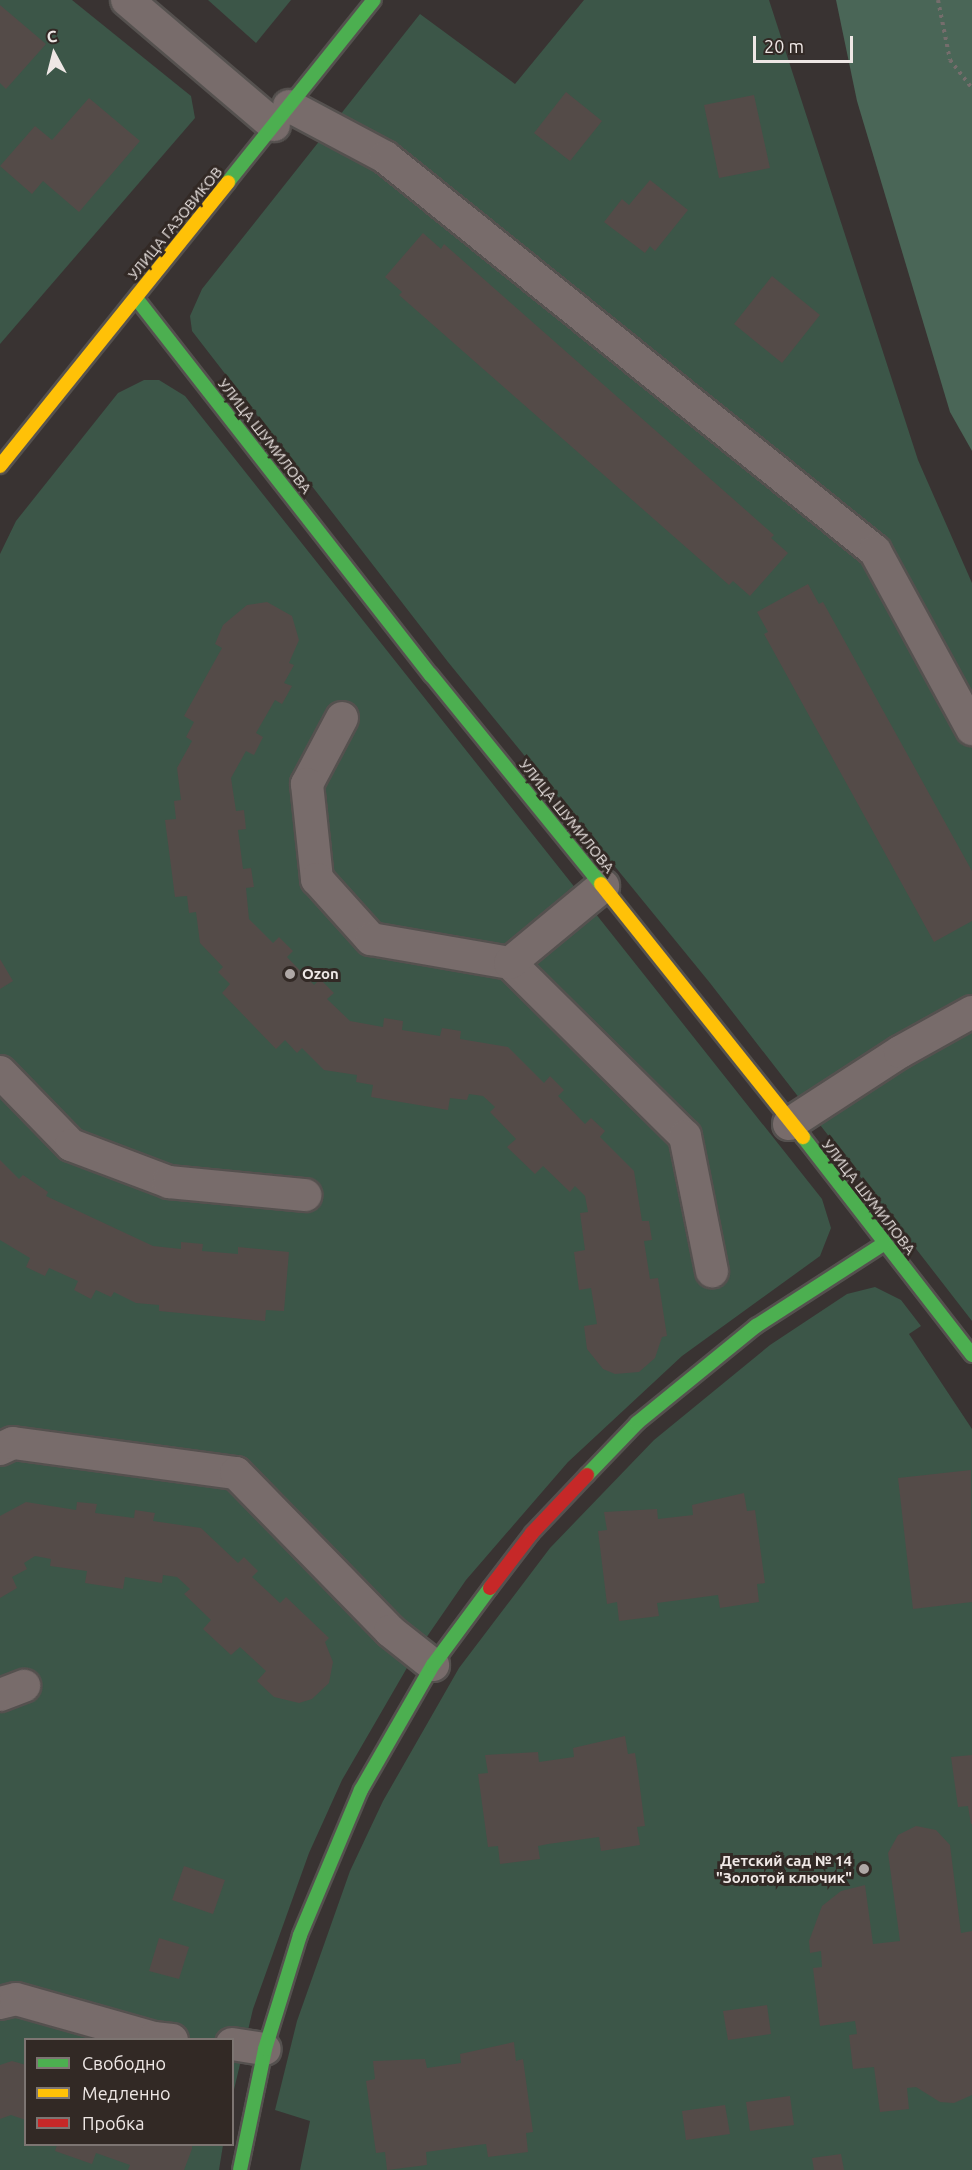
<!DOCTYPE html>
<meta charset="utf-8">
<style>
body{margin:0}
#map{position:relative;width:972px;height:2170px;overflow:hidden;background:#393332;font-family:Ubuntu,sans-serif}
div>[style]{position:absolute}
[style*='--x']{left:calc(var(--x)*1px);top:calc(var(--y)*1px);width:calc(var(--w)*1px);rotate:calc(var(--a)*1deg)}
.green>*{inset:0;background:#3c5648}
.forest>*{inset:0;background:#4a6657}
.building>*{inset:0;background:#544b48}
.path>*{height:4px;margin-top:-2px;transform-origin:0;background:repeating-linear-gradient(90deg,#756d6c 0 3px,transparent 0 7.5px)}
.roads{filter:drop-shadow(2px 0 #55514f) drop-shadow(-2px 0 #55514f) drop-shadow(0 2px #55514f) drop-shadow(0 -2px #55514f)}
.street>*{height:32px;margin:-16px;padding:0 16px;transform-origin:16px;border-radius:16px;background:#786c6b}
.fast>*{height:14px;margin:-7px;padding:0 7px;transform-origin:7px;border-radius:7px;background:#4caf50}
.slow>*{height:14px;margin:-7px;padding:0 7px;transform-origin:7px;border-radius:7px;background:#ffc107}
.jam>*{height:14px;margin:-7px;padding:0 7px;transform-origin:7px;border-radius:7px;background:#c62828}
.dots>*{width:16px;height:16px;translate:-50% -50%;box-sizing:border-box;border:3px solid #322925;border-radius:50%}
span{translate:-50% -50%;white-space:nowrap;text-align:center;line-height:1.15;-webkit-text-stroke:6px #322925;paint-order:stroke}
.street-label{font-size:15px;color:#eee7e5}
.poi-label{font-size:15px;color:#eee7e5;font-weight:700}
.left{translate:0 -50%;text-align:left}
.right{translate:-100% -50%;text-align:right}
.legend{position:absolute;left:24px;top:2038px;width:210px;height:108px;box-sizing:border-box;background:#322925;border:2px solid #7d7572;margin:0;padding:8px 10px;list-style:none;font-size:18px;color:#eee7e5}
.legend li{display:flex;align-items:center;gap:12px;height:30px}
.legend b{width:30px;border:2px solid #7d7572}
.north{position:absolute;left:24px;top:24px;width:60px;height:60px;-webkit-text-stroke:4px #322925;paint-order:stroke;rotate:353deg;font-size:16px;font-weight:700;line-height:24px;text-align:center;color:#eee7e5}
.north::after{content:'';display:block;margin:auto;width:21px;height:27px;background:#eee7e5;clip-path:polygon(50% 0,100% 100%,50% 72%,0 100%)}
.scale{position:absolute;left:753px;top:36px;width:100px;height:27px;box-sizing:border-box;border:3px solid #eee7e5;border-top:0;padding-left:8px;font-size:18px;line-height:21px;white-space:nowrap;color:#eee7e5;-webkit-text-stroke:4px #322925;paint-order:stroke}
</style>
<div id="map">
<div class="green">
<div style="clip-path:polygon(0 0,72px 0,191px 96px,195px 118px,0 344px)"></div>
<div style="clip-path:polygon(208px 0,291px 0,256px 43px)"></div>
<div style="clip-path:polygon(584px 0,769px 0,918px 460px,972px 583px,972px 1321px,710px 983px,448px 662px,192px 331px,190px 316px,202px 289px,420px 14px,515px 84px)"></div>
<div style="clip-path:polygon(144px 380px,159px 380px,185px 396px,822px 1199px,831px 1228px,820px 1256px,682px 1356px,568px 1462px,466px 1580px,415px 1654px,342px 1780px,309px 1853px,253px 2009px,233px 2094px,232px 2040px,26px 2040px,26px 2144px,223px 2145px,219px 2170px,0 2170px,0 554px,16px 521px,118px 393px)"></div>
<div style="clip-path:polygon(875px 1287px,901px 1300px,921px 1326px,909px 1334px,972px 1429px,972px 2170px,300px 2170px,310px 2121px,275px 2110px,297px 2021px,350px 1871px,383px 1801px,459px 1668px,550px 1548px,654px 1440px,770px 1345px,847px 1294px)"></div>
</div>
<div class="forest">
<div style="clip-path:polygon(836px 0,972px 0,972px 451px,950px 412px,857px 101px)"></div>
</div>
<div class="building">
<div style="clip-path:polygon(0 5px,46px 44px,6px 89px,0 83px)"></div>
<div style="clip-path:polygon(566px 92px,602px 121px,570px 161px,534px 133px)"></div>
<div style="clip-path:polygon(754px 95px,770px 168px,719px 178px,704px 105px)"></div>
<div style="clip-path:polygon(89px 98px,140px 141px,79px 212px,43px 181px,32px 194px,0 166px,35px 126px,52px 140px)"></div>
<div style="clip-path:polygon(650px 180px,688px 210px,655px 251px,650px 246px,645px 253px,604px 222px,622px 199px,629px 205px)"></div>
<div style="clip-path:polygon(423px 233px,441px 249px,444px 244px,774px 535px,771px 538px,788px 553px,750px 596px,733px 581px,729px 585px,399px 295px,402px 292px,385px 277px)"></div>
<div style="clip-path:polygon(772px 276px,820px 315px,782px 363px,734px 324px)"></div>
<div style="clip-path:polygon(808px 584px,819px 604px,823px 602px,972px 871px,972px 921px,934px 942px,764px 634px,768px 632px,757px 612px)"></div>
<div style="clip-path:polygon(267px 602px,292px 616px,299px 640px,289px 663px,294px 665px,284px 683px,292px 686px,282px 704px,275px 700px,256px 733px,263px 737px,254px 755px,246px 751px,231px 778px,236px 811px,244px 810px,246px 829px,238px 830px,243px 869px,251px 868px,254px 887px,246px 888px,249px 919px,273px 943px,279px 937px,293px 951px,287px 957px,314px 985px,320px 979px,334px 993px,327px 999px,350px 1021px,383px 1027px,384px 1018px,403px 1021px,402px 1030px,440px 1036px,442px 1028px,461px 1031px,460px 1039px,508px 1047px,544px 1083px,550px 1076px,564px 1090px,558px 1096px,585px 1124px,591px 1118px,605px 1131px,600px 1137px,634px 1171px,642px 1221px,649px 1221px,652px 1240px,644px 1241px,650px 1279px,658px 1278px,667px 1336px,662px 1337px,655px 1358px,639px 1372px,615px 1374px,603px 1369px,587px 1349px,584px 1326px,597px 1324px,591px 1288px,579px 1290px,574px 1252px,585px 1250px,580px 1213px,588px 1212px,585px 1196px,575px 1186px,570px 1192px,543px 1166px,535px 1174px,507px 1147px,516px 1139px,490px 1112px,495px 1107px,483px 1096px,469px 1094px,467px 1100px,450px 1098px,448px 1110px,371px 1097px,373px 1085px,356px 1082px,357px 1075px,324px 1070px,302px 1048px,297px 1053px,285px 1040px,276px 1049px,222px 993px,230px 984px,218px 972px,223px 967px,200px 943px,196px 912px,189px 913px,187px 896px,175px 897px,165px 820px,176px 819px,174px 801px,181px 800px,177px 768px,192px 741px,186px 737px,194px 722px,184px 716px,222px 648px,215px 644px,223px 625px,247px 605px)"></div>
<div style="clip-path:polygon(0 959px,13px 981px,0 989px)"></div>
<div style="clip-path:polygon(0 1160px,19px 1179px,23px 1175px,48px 1192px,46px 1196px,153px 1246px,181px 1249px,181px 1242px,203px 1244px,202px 1251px,238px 1254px,238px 1247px,289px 1252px,284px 1311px,266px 1310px,265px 1321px,159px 1311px,159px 1305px,136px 1303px,114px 1292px,111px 1297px,96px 1290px,91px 1299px,74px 1290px,78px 1281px,49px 1268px,45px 1276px,26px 1267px,30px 1258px,0 1240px)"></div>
<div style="clip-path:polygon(971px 1470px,972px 1602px,913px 1609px,898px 1478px)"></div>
<div style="clip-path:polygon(744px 1493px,747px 1511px,755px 1510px,765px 1583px,757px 1584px,759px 1602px,720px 1608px,718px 1595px,657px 1603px,659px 1616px,619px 1621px,617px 1602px,607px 1604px,598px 1531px,607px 1530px,604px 1512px,657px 1509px,658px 1519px,693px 1515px,692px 1505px)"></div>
<div style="clip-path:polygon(26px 1502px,76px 1510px,77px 1502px,97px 1504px,95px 1513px,134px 1518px,135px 1510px,155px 1513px,153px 1521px,201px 1528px,238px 1563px,244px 1557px,258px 1571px,252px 1577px,280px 1603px,286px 1597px,329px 1638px,325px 1642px,333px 1662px,329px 1683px,312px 1699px,299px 1703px,274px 1697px,257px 1681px,266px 1671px,240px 1647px,231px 1655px,203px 1629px,211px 1620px,184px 1594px,190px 1589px,177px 1577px,163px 1575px,162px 1583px,125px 1577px,123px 1589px,85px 1583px,87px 1571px,50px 1566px,51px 1559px,35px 1556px,24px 1563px,27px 1569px,12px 1577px,17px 1588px,0 1598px,0 1516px)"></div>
<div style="clip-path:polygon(625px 1736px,628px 1754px,635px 1753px,638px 1773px,645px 1826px,637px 1827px,640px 1845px,601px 1851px,599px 1837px,548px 1844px,538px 1846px,540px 1859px,500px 1864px,498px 1846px,488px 1847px,478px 1774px,488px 1773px,485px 1755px,538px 1752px,539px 1762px,574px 1757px,573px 1748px)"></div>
<div style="clip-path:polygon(972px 1755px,972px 1824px,971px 1824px,968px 1806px,958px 1807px,951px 1757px)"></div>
<div style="clip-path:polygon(916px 1826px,936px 1830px,950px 1845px,961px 1933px,972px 1931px,972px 2095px,954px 2103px,940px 2102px,916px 2087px,907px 2088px,909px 2109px,880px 2112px,874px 2067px,853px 2069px,849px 2035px,857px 2034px,855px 2021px,820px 2026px,813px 1968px,822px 1967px,821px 1951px,810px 1953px,809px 1941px,822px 1906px,841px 1891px,865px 1885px,873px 1944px,900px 1941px,888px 1853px,898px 1835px)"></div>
<div style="clip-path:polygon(184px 1866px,225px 1880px,213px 1914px,172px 1900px)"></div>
<div style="clip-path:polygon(159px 1938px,189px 1947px,179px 1979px,149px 1971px)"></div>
<div style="clip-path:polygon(767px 2005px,771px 2034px,728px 2040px,723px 2011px)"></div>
<div style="clip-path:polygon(514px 2042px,516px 2061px,523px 2059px,533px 2132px,526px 2133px,528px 2152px,488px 2157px,486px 2144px,477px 2145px,426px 2152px,427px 2165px,387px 2170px,385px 2152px,376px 2153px,366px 2081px,375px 2079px,373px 2061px,425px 2059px,427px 2068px,461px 2063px,460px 2054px)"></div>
<div style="clip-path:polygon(12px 2061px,26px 2065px,26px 2120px,11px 2115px,0 2119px,0 2065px)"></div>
<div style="clip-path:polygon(790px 2096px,794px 2125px,750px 2131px,746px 2102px)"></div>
<div style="clip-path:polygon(725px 2105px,730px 2134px,686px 2140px,682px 2111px)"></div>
<div style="clip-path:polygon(57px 2145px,192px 2145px,192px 2149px,184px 2170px,128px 2170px,130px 2165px,96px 2153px,92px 2164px,55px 2151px)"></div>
<div style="clip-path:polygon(841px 2154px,844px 2170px,814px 2170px,812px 2158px)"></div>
</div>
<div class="path">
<div style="--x:938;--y:0;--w:61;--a:78.7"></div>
<div style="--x:950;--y:60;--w:36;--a:52"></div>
</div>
<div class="roads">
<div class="street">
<div style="--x:127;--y:0;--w:193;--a:40.4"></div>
<div style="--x:289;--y:106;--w:109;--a:28"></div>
<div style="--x:385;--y:157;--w:629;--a:38.8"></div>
<div style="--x:875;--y:551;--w:203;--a:61.4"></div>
<div style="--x:342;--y:718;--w:75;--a:117.9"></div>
<div style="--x:307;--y:784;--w:96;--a:84"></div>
<div style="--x:317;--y:879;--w:81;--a:48"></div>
<div style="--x:371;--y:939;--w:141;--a:9.8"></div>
<div style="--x:510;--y:963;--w:246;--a:44.7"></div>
<div style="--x:685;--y:1136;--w:138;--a:78.7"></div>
<div style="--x:510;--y:963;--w:121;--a:-39.6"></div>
<div style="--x:0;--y:1072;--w:102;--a:45.8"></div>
<div style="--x:71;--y:1145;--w:105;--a:20.7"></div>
<div style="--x:169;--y:1182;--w:137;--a:5.5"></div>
<div style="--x:789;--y:1124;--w:132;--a:-33"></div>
<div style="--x:900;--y:1052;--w:82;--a:-29.1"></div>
<div style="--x:0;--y:1449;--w:14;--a:-25"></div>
<div style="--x:13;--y:1443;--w:225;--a:7.7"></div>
<div style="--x:236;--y:1473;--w:221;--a:45.7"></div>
<div style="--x:390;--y:1631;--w:55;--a:38.3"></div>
<div style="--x:0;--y:1695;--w:26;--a:-21"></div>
<div style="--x:0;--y:2003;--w:16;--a:-14"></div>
<div style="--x:16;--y:1999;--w:143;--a:15.8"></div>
<div style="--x:154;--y:2038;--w:18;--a:6"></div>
<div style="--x:232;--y:2044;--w:33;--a:9"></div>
</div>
<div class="fast">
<div style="--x:228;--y:182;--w:233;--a:-51.3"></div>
<div style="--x:136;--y:298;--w:479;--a:52"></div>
<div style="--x:431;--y:675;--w:269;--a:50.9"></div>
<div style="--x:803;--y:1137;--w:276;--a:52.2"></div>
<div style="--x:587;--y:1475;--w:72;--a:-46.1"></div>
<div style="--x:637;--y:1423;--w:154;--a:-39.2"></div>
<div style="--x:756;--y:1326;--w:153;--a:-32.8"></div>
<div style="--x:240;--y:2170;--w:124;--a:-78.3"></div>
<div style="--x:265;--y:2049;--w:119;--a:-72.9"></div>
<div style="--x:300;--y:1935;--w:157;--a:-67.2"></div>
<div style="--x:361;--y:1790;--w:144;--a:-60.1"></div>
<div style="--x:433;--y:1665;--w:96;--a:-53.5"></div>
</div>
<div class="slow">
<div style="--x:0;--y:466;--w:364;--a:-51.2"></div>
<div style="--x:601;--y:884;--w:324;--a:51.4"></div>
</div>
<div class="jam">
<div style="--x:490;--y:1588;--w:69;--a:-52.6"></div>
<div style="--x:532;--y:1533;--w:80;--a:-46.5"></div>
</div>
</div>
<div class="dots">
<div style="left:290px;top:974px;background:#afa8a6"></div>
<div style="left:864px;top:1869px;background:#afa8a6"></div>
</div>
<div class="street-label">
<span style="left:175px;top:223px;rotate:-51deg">УЛИЦА ГАЗОВИКОВ</span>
<span style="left:265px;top:436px;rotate:52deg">УЛИЦА ШУМИЛОВА</span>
<span style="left:567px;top:816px;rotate:51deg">УЛИЦА ШУМИЛОВА</span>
<span style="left:869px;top:1197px;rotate:52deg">УЛИЦА ШУМИЛОВА</span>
</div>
<div class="poi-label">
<span class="left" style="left:302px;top:974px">Ozon</span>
<span class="right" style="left:852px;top:1869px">Детский сад № 14<br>"Золотой ключик"</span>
</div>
<ul class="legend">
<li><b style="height:8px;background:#4caf50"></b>Свободно</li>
<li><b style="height:8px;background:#ffc107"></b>Медленно</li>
<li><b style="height:8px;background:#c62828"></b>Пробка</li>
</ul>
<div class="north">С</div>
<div class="scale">20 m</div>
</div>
